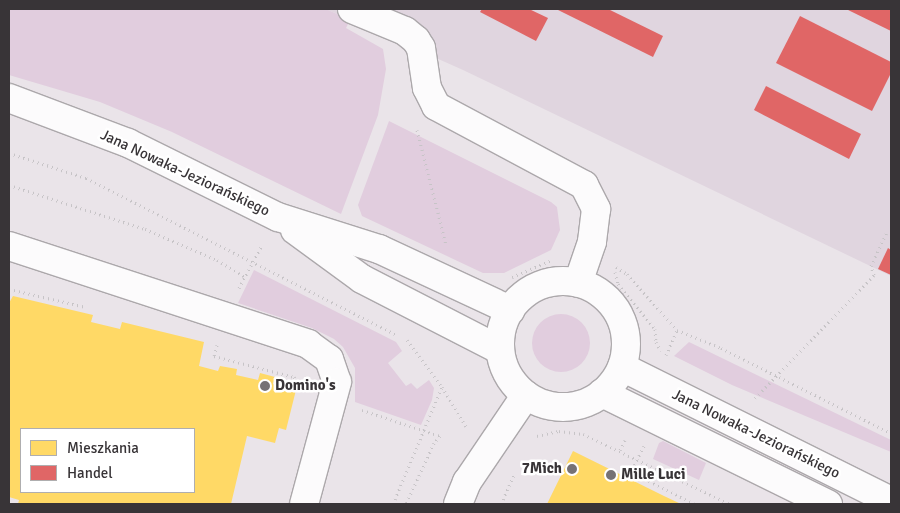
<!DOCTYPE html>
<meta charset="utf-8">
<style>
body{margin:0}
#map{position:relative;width:900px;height:513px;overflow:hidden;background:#eae4e9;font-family:Signika,sans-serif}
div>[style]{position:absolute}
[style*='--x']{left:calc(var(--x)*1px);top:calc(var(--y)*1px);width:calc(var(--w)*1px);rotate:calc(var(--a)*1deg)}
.built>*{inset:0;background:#e0d5df}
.green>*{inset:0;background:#e1cdde}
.round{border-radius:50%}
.homes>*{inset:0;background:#ffd966}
.shops>*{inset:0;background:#e06666}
.path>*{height:3px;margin-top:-1.5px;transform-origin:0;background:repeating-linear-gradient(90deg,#c7c4c7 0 1px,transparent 0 5px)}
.roads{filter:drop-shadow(1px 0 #aca8ab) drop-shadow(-1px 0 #aca8ab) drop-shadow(0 1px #aca8ab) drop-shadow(0 -1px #aca8ab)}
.minor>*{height:28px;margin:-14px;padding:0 14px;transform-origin:14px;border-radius:14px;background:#fcfbfc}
.minor>.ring{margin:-14px;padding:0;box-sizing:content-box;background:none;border:28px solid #fcfbfc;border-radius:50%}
.dots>*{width:14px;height:14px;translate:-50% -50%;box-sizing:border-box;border:2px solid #fff;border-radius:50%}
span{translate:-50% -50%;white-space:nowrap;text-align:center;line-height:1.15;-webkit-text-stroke:5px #fff;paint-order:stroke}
.street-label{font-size:15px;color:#383437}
.poi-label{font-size:15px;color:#383437;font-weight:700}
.left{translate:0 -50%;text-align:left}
.right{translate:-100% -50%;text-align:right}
.frame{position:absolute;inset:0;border:10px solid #383437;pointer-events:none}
.legend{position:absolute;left:20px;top:428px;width:175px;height:65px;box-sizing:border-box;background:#fff;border:1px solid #afaeaf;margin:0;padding:6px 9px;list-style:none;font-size:15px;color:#383437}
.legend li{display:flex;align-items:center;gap:10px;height:25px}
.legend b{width:25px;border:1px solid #afaeaf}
</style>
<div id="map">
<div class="built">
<div style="clip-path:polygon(326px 9px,891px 9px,891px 276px,463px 70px)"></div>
</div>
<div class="green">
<div style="clip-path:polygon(9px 9px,326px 9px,350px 20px,346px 28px,383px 49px,386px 69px,378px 115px,341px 214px,172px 132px,100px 102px,9px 75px)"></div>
<div style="clip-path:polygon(389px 121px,551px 202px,557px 207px,560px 230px,551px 250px,504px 273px,483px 273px,362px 216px,358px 205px)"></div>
<div style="clip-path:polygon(254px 270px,396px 342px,402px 351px,388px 363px,406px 386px,411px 383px,417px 389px,429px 380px,434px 388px,432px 400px,421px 425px,355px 402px,355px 368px,343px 347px,334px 339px,312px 328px,238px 303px)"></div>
<div class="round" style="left:532px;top:314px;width:58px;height:58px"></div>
<div style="clip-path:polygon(689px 342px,891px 440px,891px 452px,732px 385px,674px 356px)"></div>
<div style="clip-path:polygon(663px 441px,706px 463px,699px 480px,653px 459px,659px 443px)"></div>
</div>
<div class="homes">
<div style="clip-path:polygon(evenodd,13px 296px,93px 315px,91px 322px,120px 329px,122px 322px,204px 342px,199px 366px,218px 371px,220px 366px,237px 369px,236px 375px,258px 380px,260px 373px,275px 377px,273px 384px,296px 390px,286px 430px,279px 428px,275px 443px,247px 436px,231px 504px,18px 504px,19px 500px,9px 497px,9px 303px,13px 296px,21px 429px,194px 429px,194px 492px,21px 492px,21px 429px)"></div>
<div style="clip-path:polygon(573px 451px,664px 496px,681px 504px,547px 504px)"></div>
</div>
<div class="shops">
<div style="clip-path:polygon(482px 9px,529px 9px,548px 18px,536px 41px,480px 12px)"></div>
<div style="clip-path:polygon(556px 9px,608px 9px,663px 36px,653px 57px)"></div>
<div style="clip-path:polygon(846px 9px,891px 9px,891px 31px)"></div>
<div style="clip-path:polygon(800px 16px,891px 62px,891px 73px,872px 111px,776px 63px)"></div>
<div style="clip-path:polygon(766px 86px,861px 134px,849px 159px,754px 110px)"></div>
<div style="clip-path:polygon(888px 248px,891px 250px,891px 275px,878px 269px)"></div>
</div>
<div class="path">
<div style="--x:417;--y:130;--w:119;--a:75.8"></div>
<div style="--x:9;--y:153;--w:81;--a:18"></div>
<div style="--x:86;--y:178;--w:348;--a:26.8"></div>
<div style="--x:9;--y:185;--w:143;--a:17.9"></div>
<div style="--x:145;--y:229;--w:78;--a:23.3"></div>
<div style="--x:217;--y:260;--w:33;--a:31"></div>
<div style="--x:616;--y:267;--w:13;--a:32"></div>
<div style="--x:627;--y:274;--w:75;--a:48.2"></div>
<div style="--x:615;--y:272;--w:12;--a:76"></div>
<div style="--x:618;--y:284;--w:58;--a:50.6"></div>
<div style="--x:655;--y:329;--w:13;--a:86"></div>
<div style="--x:656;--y:342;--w:10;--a:61"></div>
<div style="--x:512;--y:277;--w:43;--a:-23"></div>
<div style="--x:239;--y:288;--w:47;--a:-61.8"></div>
<div style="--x:9;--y:289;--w:79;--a:13.2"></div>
<div style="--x:407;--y:340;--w:59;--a:53.3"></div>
<div style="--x:442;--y:387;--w:48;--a:58.6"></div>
<div style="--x:217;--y:345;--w:11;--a:105"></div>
<div style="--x:214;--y:356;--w:83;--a:14.7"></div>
<div style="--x:294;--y:377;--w:15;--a:53"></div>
<div style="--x:666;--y:355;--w:27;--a:-66"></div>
<div style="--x:677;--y:330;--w:48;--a:22.2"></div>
<div style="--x:721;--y:348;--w:190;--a:26.6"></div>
<div style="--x:755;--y:398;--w:171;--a:-45.9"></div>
<div style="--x:874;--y:275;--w:9;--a:-108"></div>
<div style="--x:871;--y:266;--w:38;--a:-65"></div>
<div style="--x:362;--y:410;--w:82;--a:18.4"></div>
<div style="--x:440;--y:436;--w:9;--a:131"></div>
<div style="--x:434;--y:443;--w:67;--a:114.7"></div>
<div style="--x:537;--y:436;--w:23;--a:-13"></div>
<div style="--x:559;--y:431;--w:24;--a:7"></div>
<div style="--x:583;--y:434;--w:163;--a:25.5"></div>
<div style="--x:644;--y:446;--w:29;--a:117"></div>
<div style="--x:631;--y:472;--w:72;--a:26.6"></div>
<div style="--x:620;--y:450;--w:11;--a:-63"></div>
<div style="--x:393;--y:504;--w:127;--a:-67.3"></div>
<div style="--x:501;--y:504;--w:32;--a:-66"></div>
</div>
<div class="roads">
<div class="minor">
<div style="--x:352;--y:9;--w:57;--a:22.5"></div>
<div style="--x:405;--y:31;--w:14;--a:39"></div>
<div style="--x:416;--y:40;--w:9;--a:58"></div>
<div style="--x:421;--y:48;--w:40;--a:81.5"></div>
<div style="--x:427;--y:88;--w:20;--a:63"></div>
<div style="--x:436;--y:106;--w:168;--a:28.1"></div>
<div style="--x:584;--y:185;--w:27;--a:63"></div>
<div style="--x:596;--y:209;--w:33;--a:97"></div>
<div style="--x:592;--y:242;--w:43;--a:108.9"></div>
<div style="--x:9;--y:98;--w:127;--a:20.7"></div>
<div style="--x:128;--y:143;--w:167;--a:26.3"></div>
<div style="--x:278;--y:217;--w:106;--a:17.6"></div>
<div style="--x:379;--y:249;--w:145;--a:25"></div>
<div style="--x:295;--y:230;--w:83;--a:36.2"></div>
<div style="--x:362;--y:279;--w:155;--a:27.2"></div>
<div style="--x:9;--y:246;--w:315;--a:18.1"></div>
<div style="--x:308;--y:344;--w:26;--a:36"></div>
<div style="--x:329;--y:359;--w:24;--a:71"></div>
<div style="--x:337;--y:382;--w:126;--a:105.1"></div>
<div class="ring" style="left:500px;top:281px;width:98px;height:98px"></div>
<div style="--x:622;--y:367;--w:301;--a:26.5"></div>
<div style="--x:602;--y:393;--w:252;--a:26.2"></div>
<div style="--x:458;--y:504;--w:24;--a:-68"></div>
<div style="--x:467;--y:482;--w:105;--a:-55.9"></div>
</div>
</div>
<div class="dots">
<div style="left:265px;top:386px;background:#767275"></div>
<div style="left:572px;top:469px;background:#767275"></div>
<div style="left:611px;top:475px;background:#767275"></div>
</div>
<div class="street-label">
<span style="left:185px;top:173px;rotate:25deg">Jana Nowaka-Jeziorańskiego</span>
<span style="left:756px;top:434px;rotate:26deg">Jana Nowaka-Jeziorańskiego</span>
</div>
<div class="poi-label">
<span class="left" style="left:275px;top:386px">Domino's</span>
<span class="right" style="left:562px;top:469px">7Mich</span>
<span class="left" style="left:621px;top:475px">Mille Luci</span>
</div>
<div class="frame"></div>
<ul class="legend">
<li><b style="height:14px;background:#ffd966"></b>Mieszkania</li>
<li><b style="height:14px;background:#e06666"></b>Handel</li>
</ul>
</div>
